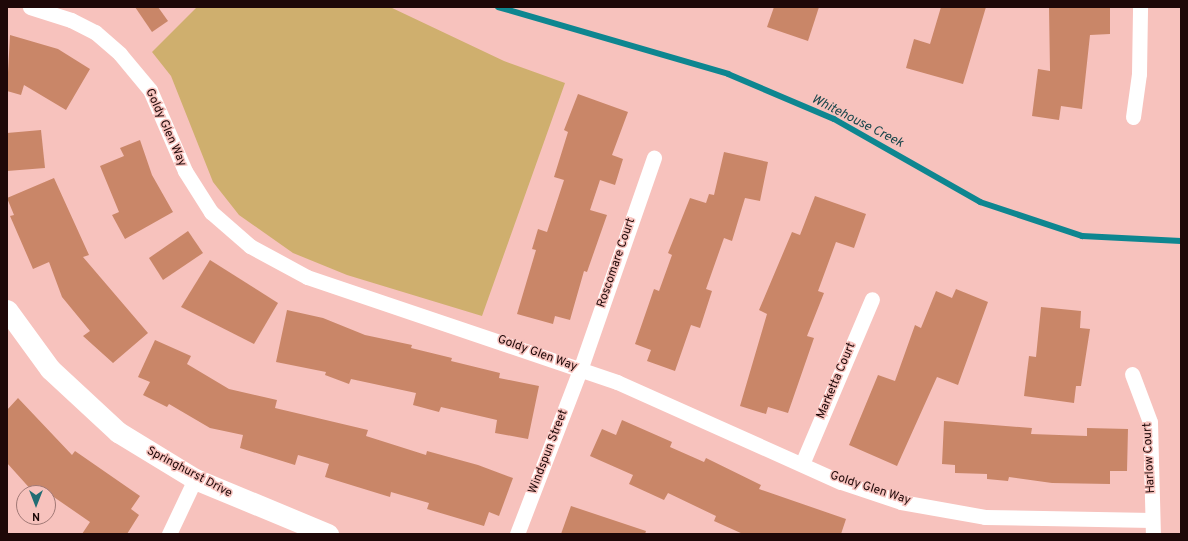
<!DOCTYPE html>
<style>
body{margin:0}
#map{position:relative;width:1188px;height:541px;overflow:hidden;background:#f7c2bd;font-family:Overpass,sans-serif}
div>[style]{position:absolute}
[style*='--x']{left:calc(var(--x)*1px);top:calc(var(--y)*1px);width:calc(var(--w)*1px);rotate:calc(var(--a)*1deg)}
.green>*{inset:0;background:#cfaf6e}
.stream>*{height:6px;margin:-3px;padding:0 3px;transform-origin:3px;border-radius:3px;background:#0e8690}
.building>*{inset:0;background:#c98668}
.street>*{height:15px;margin:-7.5px;padding:0 7.5px;transform-origin:7.5px;border-radius:7.5px;background:#fff}
.secondary>*{height:21px;margin:-10.5px;padding:0 10.5px;transform-origin:10.5px;border-radius:10.5px;background:#fff}
span{translate:-50% -50%;white-space:nowrap;text-align:center;line-height:1.15;-webkit-text-stroke:3px #f7c2bd;paint-order:stroke}
.street-label{font-size:12px;color:#1e0808}
.water-label{font-size:13px;color:#17454a;font-style:italic}
.frame{position:absolute;inset:0;border:8px solid #1e0808;pointer-events:none}
.north{position:absolute;left:16px;top:485px;width:40px;height:40px;box-sizing:border-box;background:#f7c2bd;border:1px solid #a07875;border-radius:50%;rotate:180deg;font-size:11px;font-weight:700;line-height:16px;text-align:center;color:#1e0808}
.north::after{content:'';display:block;margin:auto;width:14px;height:18px;background:#226d74;clip-path:polygon(50% 0,100% 100%,50% 72%,0 100%)}
</style>
<div id="map">
<div class="green">
<div style="clip-path:polygon(197px 7px,390px 7px,504px 61px,565px 83px,482px 316px,347px 275px,293px 253px,239px 215px,213px 182px,171px 76px,152px 52px)"></div>
</div>
<div class="stream">
<div style="--x:498;--y:7;--w:240;--a:16.2"></div>
<div style="--x:728;--y:74;--w:115;--a:23"></div>
<div style="--x:834;--y:119;--w:168;--a:29.6"></div>
<div style="--x:980;--y:202;--w:108;--a:18.4"></div>
<div style="--x:1082;--y:236;--w:99;--a:2.9"></div>
</div>
<div class="building">
<div style="clip-path:polygon(135px 7px,158px 7px,168px 21px,152px 32px)"></div>
<div style="clip-path:polygon(774px 7px,819px 7px,808px 41px,767px 27px)"></div>
<div style="clip-path:polygon(941px 7px,986px 7px,963px 84px,906px 68px,914px 39px,930px 44px)"></div>
<div style="clip-path:polygon(1049px 7px,1110px 7px,1110px 34px,1090px 35px,1082px 109px,1061px 106px,1059px 120px,1032px 116px,1038px 69px,1050px 71px)"></div>
<div style="clip-path:polygon(10px 35px,58px 49px,90px 69px,66px 110px,24px 85px,21px 95px,7px 91px)"></div>
<div style="clip-path:polygon(578px 94px,628px 112px,612px 155px,623px 159px,615px 185px,600px 180px,590px 210px,607px 215px,587px 272px,584px 271px,570px 320px,555px 316px,553px 324px,517px 314px,536px 250px,532px 249px,538px 229px,547px 232px,564px 180px,554px 177px,568px 132px,564px 130px)"></div>
<div style="clip-path:polygon(41px 130px,45px 168px,7px 171px,7px 133px)"></div>
<div style="clip-path:polygon(140px 140px,152px 175px,173px 212px,125px 239px,112px 215px,119px 212px,100px 166px,124px 156px,120px 148px)"></div>
<div style="clip-path:polygon(724px 152px,768px 162px,760px 201px,745px 198px,732px 241px,724px 238px,706px 289px,712px 291px,700px 328px,691px 325px,675px 371px,647px 361px,651px 350px,635px 344px,654px 289px,659px 291px,672px 255px,668px 253px,690px 198px,706px 203px,709px 194px,714px 195px)"></div>
<div style="clip-path:polygon(54px 178px,89px 255px,83px 257px,148px 333px,113px 363px,83px 336px,90px 331px,62px 297px,49px 262px,33px 269px,10px 216px,14px 215px,7px 198px)"></div>
<div style="clip-path:polygon(815px 196px,866px 214px,854px 248px,836px 242px,818px 291px,824px 293px,807px 336px,814px 338px,788px 413px,768px 407px,766px 414px,740px 406px,767px 314px,759px 310px,792px 232px,800px 235px)"></div>
<div style="clip-path:polygon(188px 231px,203px 253px,163px 280px,149px 258px)"></div>
<div style="clip-path:polygon(210px 260px,278px 303px,254px 344px,181px 307px)"></div>
<div style="clip-path:polygon(956px 289px,988px 302px,958px 385px,937px 377px,897px 466px,849px 445px,878px 375px,895px 381px,915px 325px,921px 328px,936px 291px,952px 298px)"></div>
<div style="clip-path:polygon(1041px 307px,1081px 311px,1080px 328px,1090px 329px,1081px 386px,1076px 386px,1074px 403px,1024px 396px,1029px 356px,1036px 357px)"></div>
<div style="clip-path:polygon(287px 310px,323px 318px,365px 335px,412px 345px,411px 348px,452px 358px,451px 361px,500px 373px,499px 378px,539px 386px,528px 439px,495px 433px,497px 420px,441px 407px,439px 412px,413px 405px,416px 393px,351px 379px,349px 384px,325px 375px,326px 372px,276px 362px)"></div>
<div style="clip-path:polygon(155px 340px,191px 356px,187px 364px,229px 389px,277px 400px,275px 408px,368px 430px,366px 436px,426px 455px,427px 451px,478px 465px,513px 478px,499px 516px,489px 512px,484px 526px,427px 509px,429px 503px,391px 492px,390px 497px,325px 477px,329px 464px,298px 455px,295px 465px,240px 448px,243px 435px,210px 428px,169px 404px,167px 407px,143px 395px,150px 382px,138px 377px)"></div>
<div style="clip-path:polygon(18px 398px,72px 455px,75px 451px,140px 496px,131px 509px,139px 515px,127px 534px,82px 534px,90px 522px,48px 493px,34px 493px,7px 463px,7px 410px)"></div>
<div style="clip-path:polygon(622px 420px,672px 442px,670px 447px,704px 462px,706px 458px,761px 485px,759px 489px,846px 519px,841px 534px,743px 534px,714px 521px,716px 516px,668px 493px,664px 500px,629px 484px,633px 475px,590px 456px,602px 429px,616px 435px)"></div>
<div style="clip-path:polygon(944px 421px,1032px 428px,1031px 434px,1087px 436px,1087px 428px,1128px 429px,1127px 471px,1110px 471px,1110px 484px,1052px 483px,1009px 477px,1008px 481px,987px 479px,987px 474px,955px 473px,955px 465px,942px 464px)"></div>
<div style="clip-path:polygon(571px 506px,646px 531px,645px 534px,561px 534px)"></div>
</div>
<div class="street">
<div style="--x:30;--y:7;--w:43;--a:17.6"></div>
<div style="--x:71;--y:20;--w:27;--a:27"></div>
<div style="--x:95;--y:32;--w:33;--a:41"></div>
<div style="--x:120;--y:54;--w:47;--a:50.2"></div>
<div style="--x:150;--y:90;--w:88;--a:66.6"></div>
<div style="--x:185;--y:171;--w:49;--a:57.6"></div>
<div style="--x:211;--y:212;--w:52;--a:41.1"></div>
<div style="--x:250;--y:246;--w:65;--a:28.5"></div>
<div style="--x:307;--y:277;--w:327;--a:18.7"></div>
<div style="--x:617;--y:382;--w:245;--a:24.1"></div>
<div style="--x:841;--y:482;--w:63;--a:18.4"></div>
<div style="--x:901;--y:502;--w:85;--a:10.1"></div>
<div style="--x:985;--y:517;--w:167;--a:1"></div>
<div style="--x:1133;--y:117;--w:43;--a:-82.1"></div>
<div style="--x:1139;--y:74;--w:67;--a:-89.1"></div>
<div style="--x:1132;--y:374;--w:51;--a:69.4"></div>
<div style="--x:1150;--y:422;--w:112;--a:88.5"></div>
<div style="--x:802;--y:464;--w:179;--a:-67"></div>
<div style="--x:169;--y:534;--w:61;--a:-64.7"></div>
<div style="--x:517;--y:534;--w:176;--a:-69"></div>
<div style="--x:580;--y:370;--w:225;--a:-70.8"></div>
</div>
<div class="secondary">
<div style="--x:7;--y:310;--w:73;--a:53.9"></div>
<div style="--x:50;--y:369;--w:93;--a:42.8"></div>
<div style="--x:118;--y:432;--w:90;--a:31.4"></div>
<div style="--x:195;--y:479;--w:144;--a:22.5"></div>
</div>
<div class="street-label">
<span style="left:165px;top:128px;rotate:66deg">Goldy Glen Way</span>
<span style="left:617px;top:263px;rotate:-71deg">Roscomare Court</span>
<span style="left:537px;top:354px;rotate:20deg">Goldy Glen Way</span>
<span style="left:837px;top:381px;rotate:-67deg">Marketta Court</span>
<span style="left:549px;top:452px;rotate:-69deg">Windspun Street</span>
<span style="left:1150px;top:458px;rotate:-93deg">Harlow Court</span>
<span style="left:189px;top:473px;rotate:28deg">Springhurst Drive</span>
<span style="left:870px;top:489px;rotate:18deg">Goldy Glen Way</span>
</div>
<div class="water-label">
<span style="left:857px;top:122px;rotate:27deg">Whitehouse Creek</span>
</div>
<div class="frame"></div>
<div class="north">N</div>
</div>
